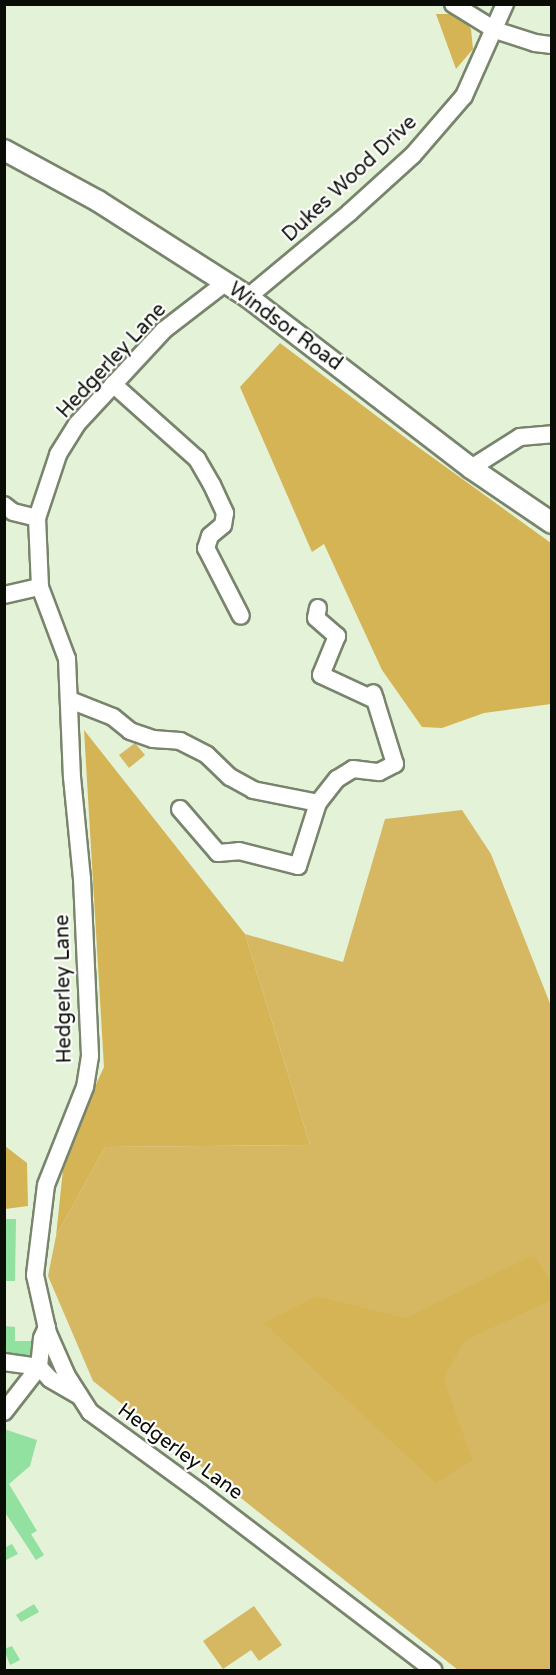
<!DOCTYPE html>
<style>
body{margin:0}
#map{position:relative;width:556px;height:1675px;overflow:hidden;background:#e4f2d7;font-family:"Varela Round",sans-serif}
div>[style]{position:absolute}
[style*='--x']{left:calc(var(--x)*1px);top:calc(var(--y)*1px);width:calc(var(--w)*1px);rotate:calc(var(--a)*1deg)}
.green>*{inset:0;background:#d6b862}
.forest>*{inset:0;background:#d4b455}
.building>*{inset:0;background:#92e1a0}
.roads{filter:drop-shadow(2px 0 #78846c) drop-shadow(-2px 0 #78846c) drop-shadow(0 2px #78846c) drop-shadow(0 -2px #78846c)}
.minor>*{height:16px;margin:-8px;padding:0 8px;transform-origin:8px;border-radius:8px;background:#fff}
.major>*{height:20px;margin:-10px;padding:0 10px;transform-origin:10px;border-radius:10px;background:#fff}
span{translate:-50% -50%;white-space:nowrap;text-align:center;line-height:1.15;-webkit-text-stroke:4.5px #fff;paint-order:stroke}
.street-label{font-size:20px;color:#090d06}
.frame{position:absolute;inset:0;border:6px solid #090d06;pointer-events:none}
</style>
<div id="map">
<div class="green">
<div style="clip-path:polygon(135px 743px,145px 755px,129px 768px,119px 755px)"></div>
<div style="clip-path:polygon(462px 810px,491px 854px,551px 1006px,551px 1670px,458px 1670px,93px 1381px,48px 1276px,56px 1236px,105px 1147px,310px 1145px,245px 934px,343px 962px,385px 819px)"></div>
<div style="clip-path:polygon(254px 1606px,282px 1645px,259px 1661px,251px 1650px,223px 1669px,203px 1641px)"></div>
</div>
<div class="forest">
<div style="clip-path:polygon(436px 14px,459px 14px,471px 29px,473px 49px,456px 69px)"></div>
<div style="clip-path:polygon(280px 343px,407px 439px,551px 543px,551px 704px,484px 713px,442px 728px,422px 727px,382px 670px,324px 544px,312px 552px,240px 387px)"></div>
<div style="clip-path:polygon(84px 730px,245px 934px,310px 1145px,105px 1147px,56px 1236px,65px 1151px,104px 1067px)"></div>
<div style="clip-path:polygon(5px 1146px,27px 1163px,28px 1206px,5px 1209px)"></div>
<div style="clip-path:polygon(534px 1255px,551px 1282px,551px 1300px,464px 1341px,444px 1379px,472px 1460px,436px 1483px,264px 1323px,316px 1296px,406px 1318px)"></div>
</div>
<div class="building">
<div style="clip-path:polygon(4px 1219px,16px 1219px,15px 1281px,4px 1281px)"></div>
<div style="clip-path:polygon(4px 1326px,15px 1327px,15px 1341px,32px 1341px,31px 1357px,4px 1356px)"></div>
<div style="clip-path:polygon(4px 1429px,37px 1440px,30px 1466px,9px 1484px,37px 1531px,31px 1534px,44px 1555px,36px 1560px,4px 1511px)"></div>
<div style="clip-path:polygon(12px 1544px,18px 1554px,4px 1561px,4px 1548px)"></div>
<div style="clip-path:polygon(34px 1604px,39px 1612px,21px 1622px,16px 1615px)"></div>
<div style="clip-path:polygon(12px 1646px,20px 1660px,10px 1665px,4px 1649px)"></div>
</div>
<div class="roads">
<div class="minor">
<div style="--x:453;--y:4;--w:49;--a:31.8"></div>
<div style="--x:495;--y:30;--w:42;--a:18"></div>
<div style="--x:535;--y:43;--w:17;--a:7"></div>
<div style="--x:225;--y:283;--w:77;--a:142.4"></div>
<div style="--x:164;--y:330;--w:128;--a:132.8"></div>
<div style="--x:77;--y:424;--w:36;--a:122"></div>
<div style="--x:58;--y:455;--w:66;--a:108.4"></div>
<div style="--x:37;--y:518;--w:69;--a:87.5"></div>
<div style="--x:40;--y:587;--w:77;--a:69.4"></div>
<div style="--x:67;--y:659;--w:118;--a:87.6"></div>
<div style="--x:72;--y:777;--w:102;--a:84.4"></div>
<div style="--x:82;--y:879;--w:177;--a:87.4"></div>
<div style="--x:90;--y:1056;--w:31;--a:99"></div>
<div style="--x:85;--y:1087;--w:105;--a:111.7"></div>
<div style="--x:46;--y:1185;--w:91;--a:97"></div>
<div style="--x:35;--y:1275;--w:59;--a:77.4"></div>
<div style="--x:48;--y:1333;--w:47;--a:66.2"></div>
<div style="--x:67;--y:1376;--w:43;--a:57.4"></div>
<div style="--x:90;--y:1412;--w:137;--a:36.1"></div>
<div style="--x:201;--y:1493;--w:292;--a:37.3"></div>
<div style="--x:248;--y:297;--w:131;--a:-39.7"></div>
<div style="--x:349;--y:213;--w:86;--a:-42.2"></div>
<div style="--x:413;--y:155;--w:78;--a:-49.2"></div>
<div style="--x:464;--y:96;--w:101;--a:-66"></div>
<div style="--x:113;--y:384;--w:113;--a:41.8"></div>
<div style="--x:197;--y:459;--w:30;--a:60"></div>
<div style="--x:212;--y:485;--w:31;--a:65"></div>
<div style="--x:225;--y:513;--w:12;--a:99"></div>
<div style="--x:223;--y:525;--w:17;--a:140"></div>
<div style="--x:210;--y:536;--w:13;--a:108"></div>
<div style="--x:206;--y:548;--w:76;--a:62.8"></div>
<div style="--x:471;--y:468;--w:58;--a:-32.3"></div>
<div style="--x:520;--y:437;--w:32;--a:-5"></div>
<div style="--x:4;--y:505;--w:11;--a:38"></div>
<div style="--x:13;--y:512;--w:25;--a:14"></div>
<div style="--x:4;--y:595;--w:37;--a:-13"></div>
<div style="--x:318;--y:608;--w:10;--a:101"></div>
<div style="--x:316;--y:618;--w:28;--a:41"></div>
<div style="--x:337;--y:636;--w:42;--a:112.3"></div>
<div style="--x:321;--y:675;--w:60;--a:24.8"></div>
<div style="--x:70;--y:700;--w:46;--a:21.6"></div>
<div style="--x:113;--y:717;--w:22;--a:39"></div>
<div style="--x:130;--y:731;--w:24;--a:19"></div>
<div style="--x:153;--y:739;--w:27;--a:4"></div>
<div style="--x:180;--y:741;--w:30;--a:27"></div>
<div style="--x:207;--y:755;--w:32;--a:44"></div>
<div style="--x:230;--y:777;--w:26;--a:29"></div>
<div style="--x:253;--y:790;--w:66;--a:11.3"></div>
<div style="--x:180;--y:809;--w:58;--a:49.2"></div>
<div style="--x:218;--y:853;--w:21;--a:-5"></div>
<div style="--x:239;--y:851;--w:61;--a:14.3"></div>
<div style="--x:298;--y:866;--w:66;--a:-72.4"></div>
<div style="--x:318;--y:803;--w:31;--a:-52"></div>
<div style="--x:337;--y:779;--w:19;--a:-32"></div>
<div style="--x:353;--y:769;--w:26;--a:7"></div>
<div style="--x:379;--y:772;--w:18;--a:-27"></div>
<div style="--x:395;--y:764;--w:74;--a:-107.2"></div>
<div style="--x:47;--y:1327;--w:12;--a:114"></div>
<div style="--x:42;--y:1338;--w:29;--a:96"></div>
<div style="--x:39;--y:1367;--w:16;--a:47"></div>
<div style="--x:50;--y:1379;--w:34;--a:30"></div>
<div style="--x:4;--y:1362;--w:35;--a:8"></div>
<div style="--x:39;--y:1367;--w:57;--a:127.9"></div>
</div>
<div class="major">
<div style="--x:4;--y:150;--w:107;--a:28.5"></div>
<div style="--x:98;--y:201;--w:178;--a:32.6"></div>
<div style="--x:248;--y:297;--w:281;--a:37.5"></div>
<div style="--x:471;--y:468;--w:98;--a:34.2"></div>
</div>
</div>
<div class="street-label">
<span style="left:350px;top:179px;rotate:-43deg">Dukes Wood Drive</span>
<span style="left:285px;top:327px;rotate:36deg">Windsor Road</span>
<span style="left:112px;top:361px;rotate:-47deg">Hedgerley Lane</span>
<span style="left:64px;top:989px;rotate:-91deg">Hedgerley Lane</span>
<span style="left:180px;top:1452px;rotate:36deg">Hedgerley Lane</span>
</div>
<div class="frame"></div>
</div>
